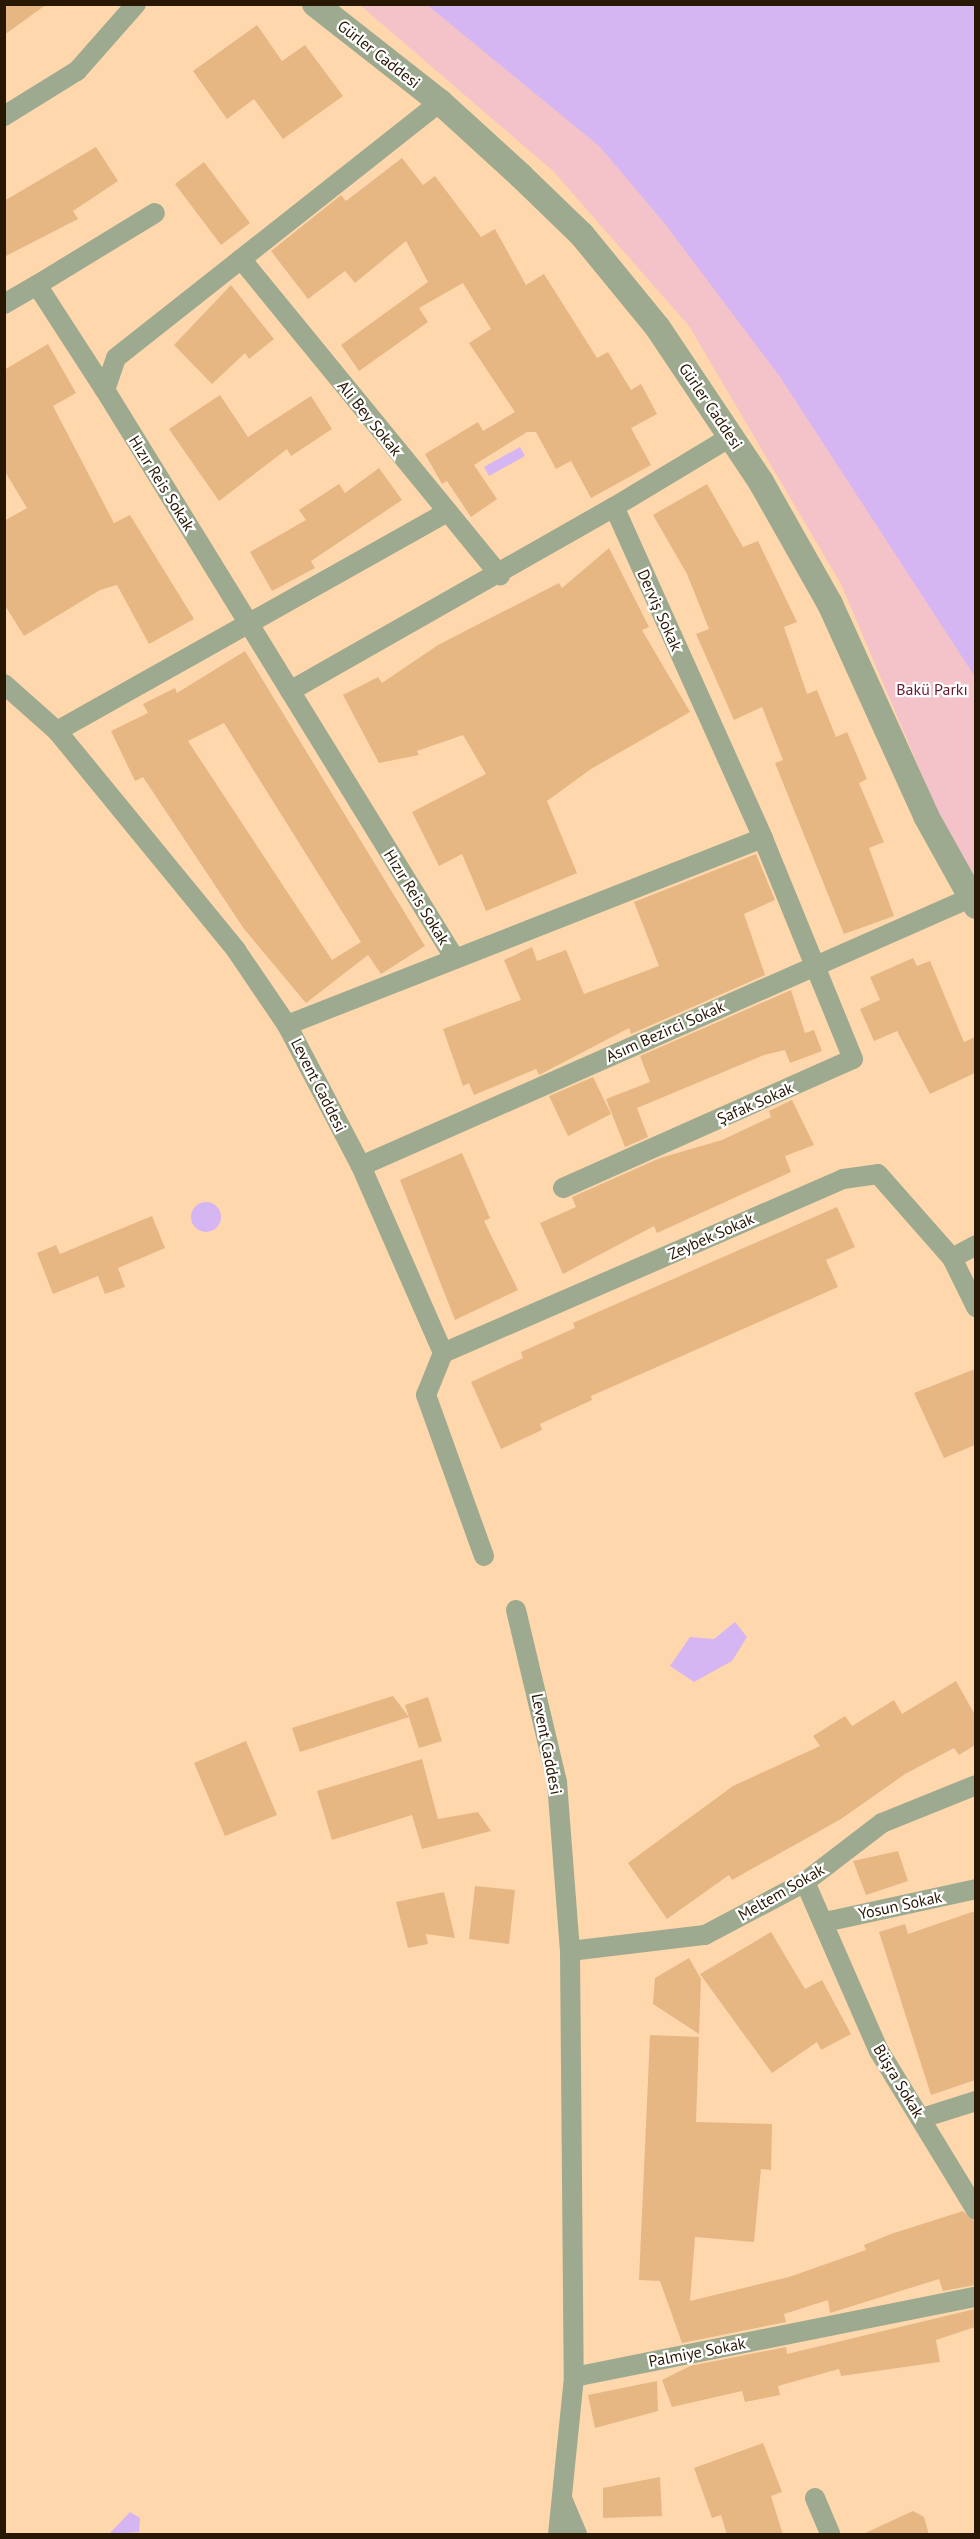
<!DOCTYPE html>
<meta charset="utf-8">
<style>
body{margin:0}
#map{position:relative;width:980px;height:2539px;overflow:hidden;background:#fed7ad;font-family:"PT Sans",sans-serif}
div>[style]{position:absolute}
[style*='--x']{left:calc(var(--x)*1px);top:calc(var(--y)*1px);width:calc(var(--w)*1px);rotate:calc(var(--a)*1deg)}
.green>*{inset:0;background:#f4c2c9}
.water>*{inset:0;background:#d6b5f3}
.round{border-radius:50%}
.building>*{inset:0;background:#e6b783}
.minor>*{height:20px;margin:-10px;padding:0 10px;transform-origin:10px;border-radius:10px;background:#9daa90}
.tertiary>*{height:26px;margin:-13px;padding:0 13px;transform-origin:13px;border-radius:13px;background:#9daa90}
span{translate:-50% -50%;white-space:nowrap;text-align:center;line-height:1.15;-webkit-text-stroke:4.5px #fff;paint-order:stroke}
.street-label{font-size:16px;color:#281703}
.park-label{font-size:16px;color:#691c31}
.frame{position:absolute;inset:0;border:6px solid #281703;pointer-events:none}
</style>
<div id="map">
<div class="green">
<div style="clip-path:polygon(360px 5px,427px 5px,599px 146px,665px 224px,780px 377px,975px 677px,975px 884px,943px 824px,841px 584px,689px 326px,553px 171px)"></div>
</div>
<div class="water">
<div style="clip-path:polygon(427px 5px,975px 5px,975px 677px,780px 377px,665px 224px,599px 146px)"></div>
<div style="clip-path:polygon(520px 447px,525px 456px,489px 476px,484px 467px)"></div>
<div class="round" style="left:191px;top:1202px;width:30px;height:30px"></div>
<div style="clip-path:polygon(735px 1622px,747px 1637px,732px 1661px,694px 1682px,670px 1666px,690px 1637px,714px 1639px)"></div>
<div style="clip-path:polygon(130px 2512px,140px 2518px,139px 2532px,109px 2534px)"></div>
</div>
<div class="building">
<div style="clip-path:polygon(4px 4px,47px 4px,4px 35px)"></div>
<div style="clip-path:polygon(257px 25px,282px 61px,305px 45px,343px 96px,283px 139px,254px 99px,227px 119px,193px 71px)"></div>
<div style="clip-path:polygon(96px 147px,118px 181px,73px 211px,78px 219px,4px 257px,4px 201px)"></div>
<div style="clip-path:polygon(402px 158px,423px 185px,435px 176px,481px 237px,495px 229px,526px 285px,544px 274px,597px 358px,608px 352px,631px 390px,641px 384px,657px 414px,631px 428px,651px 465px,591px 498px,571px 461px,556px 469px,536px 432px,527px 432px,474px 465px,497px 499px,471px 517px,447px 481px,442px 484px,425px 454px,478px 422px,483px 431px,515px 412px,469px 343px,491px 329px,463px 283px,419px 308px,428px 322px,359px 371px,341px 345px,428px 282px,406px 241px,355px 283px,345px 271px,308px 299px,271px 251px,341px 195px,346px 201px)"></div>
<div style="clip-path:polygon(204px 162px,250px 223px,221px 245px,175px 184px)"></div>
<div style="clip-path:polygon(231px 285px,274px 339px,249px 359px,245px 353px,212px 384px,174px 345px)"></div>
<div style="clip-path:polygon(48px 344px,76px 393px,53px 406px,114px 523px,130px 515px,194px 619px,149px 644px,117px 585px,100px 590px,24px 636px,4px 604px,4px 521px,27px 508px,4px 470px,4px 370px)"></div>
<div style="clip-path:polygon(220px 395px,248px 437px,311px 396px,332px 429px,291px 456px,287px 449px,219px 501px,169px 429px)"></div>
<div style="clip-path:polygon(379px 468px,402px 500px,311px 561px,315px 568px,272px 591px,250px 552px,306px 520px,299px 510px,339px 484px,345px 493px)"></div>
<div style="clip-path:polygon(707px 484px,743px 547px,758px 541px,797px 622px,784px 627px,807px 694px,817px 690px,836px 737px,847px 732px,867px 779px,859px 783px,884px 842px,869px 848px,894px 916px,844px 934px,775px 763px,783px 760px,762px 707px,734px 720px,696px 634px,709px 629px,687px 574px,653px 515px)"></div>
<div style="clip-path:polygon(609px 548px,649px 627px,642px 630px,690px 712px,591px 769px,547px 801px,577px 873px,486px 911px,462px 854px,439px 866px,412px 812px,486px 774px,463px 735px,417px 751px,419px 755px,379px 763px,343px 695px,378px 677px,382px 683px,438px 645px,559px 583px,562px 588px)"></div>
<div style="clip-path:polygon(evenodd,245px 651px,425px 946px,381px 974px,368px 955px,306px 1003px,244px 929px,143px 777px,135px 781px,111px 731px,148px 713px,143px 704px,175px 688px,177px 693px,245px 651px,224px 723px,361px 942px,332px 960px,188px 741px,224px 723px)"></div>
<div style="clip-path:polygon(756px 854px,775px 900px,744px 914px,765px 975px,631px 1034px,629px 1028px,539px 1075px,536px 1069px,474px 1095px,469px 1083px,463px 1086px,443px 1029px,521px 1000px,504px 960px,532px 947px,537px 961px,566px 950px,584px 994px,659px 966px,634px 902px)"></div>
<div style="clip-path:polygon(913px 958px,917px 966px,930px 961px,964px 1042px,975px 1037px,975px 1073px,930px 1094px,897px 1031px,874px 1041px,860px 1009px,880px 1000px,870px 977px)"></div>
<div style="clip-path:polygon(791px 990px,805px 1033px,814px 1030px,822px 1051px,790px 1063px,785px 1050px,764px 1055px,637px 1108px,648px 1137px,625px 1147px,606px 1099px,650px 1082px,640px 1056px)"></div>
<div style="clip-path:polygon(593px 1077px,611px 1114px,568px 1136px,549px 1096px)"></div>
<div style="clip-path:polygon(792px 1100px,814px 1145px,785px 1156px,791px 1172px,657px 1233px,654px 1226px,563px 1274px,540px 1223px,576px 1207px,572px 1197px,660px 1158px,722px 1140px,771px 1117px,769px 1111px)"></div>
<div style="clip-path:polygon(462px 1153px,490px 1218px,484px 1221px,518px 1290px,455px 1320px,400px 1180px)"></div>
<div style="clip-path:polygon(837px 1207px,855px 1247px,826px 1260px,838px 1287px,591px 1396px,592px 1400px,540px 1424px,542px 1430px,501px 1449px,471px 1382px,523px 1358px,521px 1352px,575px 1328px,573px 1323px)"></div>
<div style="clip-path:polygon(152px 1216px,165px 1248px,118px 1268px,125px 1287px,105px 1294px,98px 1276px,53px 1294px,37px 1253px,56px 1245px,60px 1254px)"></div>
<div style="clip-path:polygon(975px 1369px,975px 1445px,944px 1458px,914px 1393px)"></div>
<div style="clip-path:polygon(956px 1681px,975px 1715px,975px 1745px,959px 1755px,954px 1748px,905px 1774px,841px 1819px,732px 1880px,729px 1875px,667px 1919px,628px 1863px,733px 1786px,820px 1746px,813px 1736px,845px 1716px,852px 1726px,894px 1700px,902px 1714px)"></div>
<div style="clip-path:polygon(393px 1696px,409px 1717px,300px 1752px,292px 1728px)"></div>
<div style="clip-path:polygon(428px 1697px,442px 1741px,419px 1748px,405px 1705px)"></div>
<div style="clip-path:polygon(246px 1741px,277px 1815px,225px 1836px,194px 1763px)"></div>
<div style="clip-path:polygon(422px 1759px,438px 1819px,478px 1812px,491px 1831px,422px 1849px,412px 1815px,332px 1840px,317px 1791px)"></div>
<div style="clip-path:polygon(898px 1851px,908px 1881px,866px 1895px,853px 1861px)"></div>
<div style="clip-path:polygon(475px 1886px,515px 1890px,509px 1944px,469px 1939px)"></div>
<div style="clip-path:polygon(444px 1892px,455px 1938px,426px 1934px,428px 1944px,408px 1948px,396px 1902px)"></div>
<div style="clip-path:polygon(975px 1911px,975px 2080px,931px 2095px,879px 1932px,905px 1924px,908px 1934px)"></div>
<div style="clip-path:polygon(771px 1932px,805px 1989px,822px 1980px,851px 2034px,821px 2050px,817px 2042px,772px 2073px,700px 1974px)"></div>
<div style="clip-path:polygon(689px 1958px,701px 1979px,699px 2034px,653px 2004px,655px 1978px)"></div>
<div style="clip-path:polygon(650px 2035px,699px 2037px,696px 2122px,772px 2124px,771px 2170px,761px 2169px,754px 2242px,695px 2237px,690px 2301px,789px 2277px,866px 2250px,864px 2245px,891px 2234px,963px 2211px,975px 2222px,975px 2285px,943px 2291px,939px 2279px,830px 2313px,828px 2300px,784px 2314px,786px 2322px,682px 2343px,660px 2281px,639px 2280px)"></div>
<div style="clip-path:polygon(975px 2309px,975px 2327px,936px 2340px,940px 2362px,841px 2376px,839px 2369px,778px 2386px,780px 2395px,745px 2402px,742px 2391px,672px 2407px,662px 2380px,690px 2366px,786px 2347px,787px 2354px)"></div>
<div style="clip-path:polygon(657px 2381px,658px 2411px,595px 2428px,588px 2395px)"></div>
<div style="clip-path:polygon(763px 2443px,782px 2492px,771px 2496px,783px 2535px,727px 2535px,721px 2515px,712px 2518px,694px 2468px)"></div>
<div style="clip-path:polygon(660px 2477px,662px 2516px,603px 2518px,603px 2488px)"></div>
<div style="clip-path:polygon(913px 2511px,924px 2517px,929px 2535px,861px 2535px)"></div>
</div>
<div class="minor">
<div style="--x:440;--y:102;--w:413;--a:141.7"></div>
<div style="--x:116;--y:358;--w:34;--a:109"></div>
<div style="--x:105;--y:390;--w:666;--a:58.39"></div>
<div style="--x:4;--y:116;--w:86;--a:-31.7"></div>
<div style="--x:77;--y:71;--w:89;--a:-48.6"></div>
<div style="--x:241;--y:259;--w:409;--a:50.7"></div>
<div style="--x:37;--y:285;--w:138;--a:-31.4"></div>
<div style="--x:4;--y:304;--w:38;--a:-30"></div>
<div style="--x:37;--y:285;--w:125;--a:57.1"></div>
<div style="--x:4;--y:684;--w:71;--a:41.6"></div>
<div style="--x:57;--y:731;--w:283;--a:50.7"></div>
<div style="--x:236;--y:950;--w:91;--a:55.8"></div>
<div style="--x:287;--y:1025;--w:159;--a:62.3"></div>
<div style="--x:361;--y:1166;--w:204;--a:66.3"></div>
<div style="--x:443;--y:1353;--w:45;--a:112"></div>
<div style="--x:426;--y:1395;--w:171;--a:70.2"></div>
<div style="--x:290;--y:691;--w:373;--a:-29.6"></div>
<div style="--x:57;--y:731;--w:448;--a:-29.3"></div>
<div style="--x:287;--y:1025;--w:511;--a:-21.45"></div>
<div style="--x:361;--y:1166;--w:665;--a:-23.75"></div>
<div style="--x:563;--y:1188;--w:317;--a:-24"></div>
<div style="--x:853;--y:1059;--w:239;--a:-112.2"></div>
<div style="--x:763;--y:838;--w:363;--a:-114.2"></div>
<div style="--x:614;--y:507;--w:138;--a:-31"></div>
<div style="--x:952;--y:1258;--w:27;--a:-28"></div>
<div style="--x:443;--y:1353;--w:436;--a:-23.5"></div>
<div style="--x:843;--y:1179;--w:35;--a:-8"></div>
<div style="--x:878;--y:1174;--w:112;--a:48.6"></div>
<div style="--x:952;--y:1258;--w:55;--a:63.9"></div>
<div style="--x:516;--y:1610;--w:177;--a:76.6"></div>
<div style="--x:557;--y:1782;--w:169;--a:85.6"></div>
<div style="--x:570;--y:1951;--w:426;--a:89.5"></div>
<div style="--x:574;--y:2377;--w:158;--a:95.8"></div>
<div style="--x:805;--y:1882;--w:184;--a:66.4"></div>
<div style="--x:879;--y:2051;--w:186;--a:58.6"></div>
<div style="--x:825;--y:1922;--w:155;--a:-12.3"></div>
<div style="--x:570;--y:1951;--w:136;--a:-6.8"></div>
<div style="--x:705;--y:1935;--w:113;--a:-27.9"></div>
<div style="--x:805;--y:1882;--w:97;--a:-37.5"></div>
<div style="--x:882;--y:1823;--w:101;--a:-22"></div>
<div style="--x:922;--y:2118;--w:57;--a:-17.5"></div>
<div style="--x:574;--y:2377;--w:410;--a:-11.3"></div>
<div style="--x:815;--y:2498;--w:39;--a:67"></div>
<div style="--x:563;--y:2501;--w:36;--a:67"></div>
</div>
<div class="tertiary">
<div style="--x:315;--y:4;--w:159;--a:38.1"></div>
<div style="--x:440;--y:102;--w:110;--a:42.4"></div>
<div style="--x:521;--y:176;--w:85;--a:44"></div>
<div style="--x:582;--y:235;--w:120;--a:50.7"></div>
<div style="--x:658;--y:328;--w:185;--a:56.2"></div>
<div style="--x:761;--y:482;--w:140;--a:60.5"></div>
<div style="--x:830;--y:604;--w:233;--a:65.6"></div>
<div style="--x:926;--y:816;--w:103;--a:60.9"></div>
</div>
<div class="street-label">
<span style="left:379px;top:54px;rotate:38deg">Gürler Caddesi</span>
<span style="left:711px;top:406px;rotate:56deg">Gürler Caddesi</span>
<span style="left:370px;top:418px;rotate:51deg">Ali Bey Sokak</span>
<span style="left:162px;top:483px;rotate:58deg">Hızır Reis Sokak</span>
<span style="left:660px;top:610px;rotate:66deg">Derviş Sokak</span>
<span style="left:417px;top:897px;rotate:58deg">Hızır Reis Sokak</span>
<span style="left:665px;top:1031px;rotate:-24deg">Asım Bezirci Sokak</span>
<span style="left:319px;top:1085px;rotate:63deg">Levent Caddesi</span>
<span style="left:755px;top:1103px;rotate:-24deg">Şafak Sokak</span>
<span style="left:711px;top:1236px;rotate:-24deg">Zeybek Sokak</span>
<span style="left:547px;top:1744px;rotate:79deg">Levent Caddesi</span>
<span style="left:781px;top:1892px;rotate:-30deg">Meltem Sokak</span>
<span style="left:900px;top:1905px;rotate:-12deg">Yosun Sokak</span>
<span style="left:899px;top:2081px;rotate:59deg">Büşra Sokak</span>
<span style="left:697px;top:2352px;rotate:-11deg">Palmiye Sokak</span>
</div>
<div class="park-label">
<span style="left:932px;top:689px">Bakü Parkı</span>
</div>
<div class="frame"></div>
</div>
